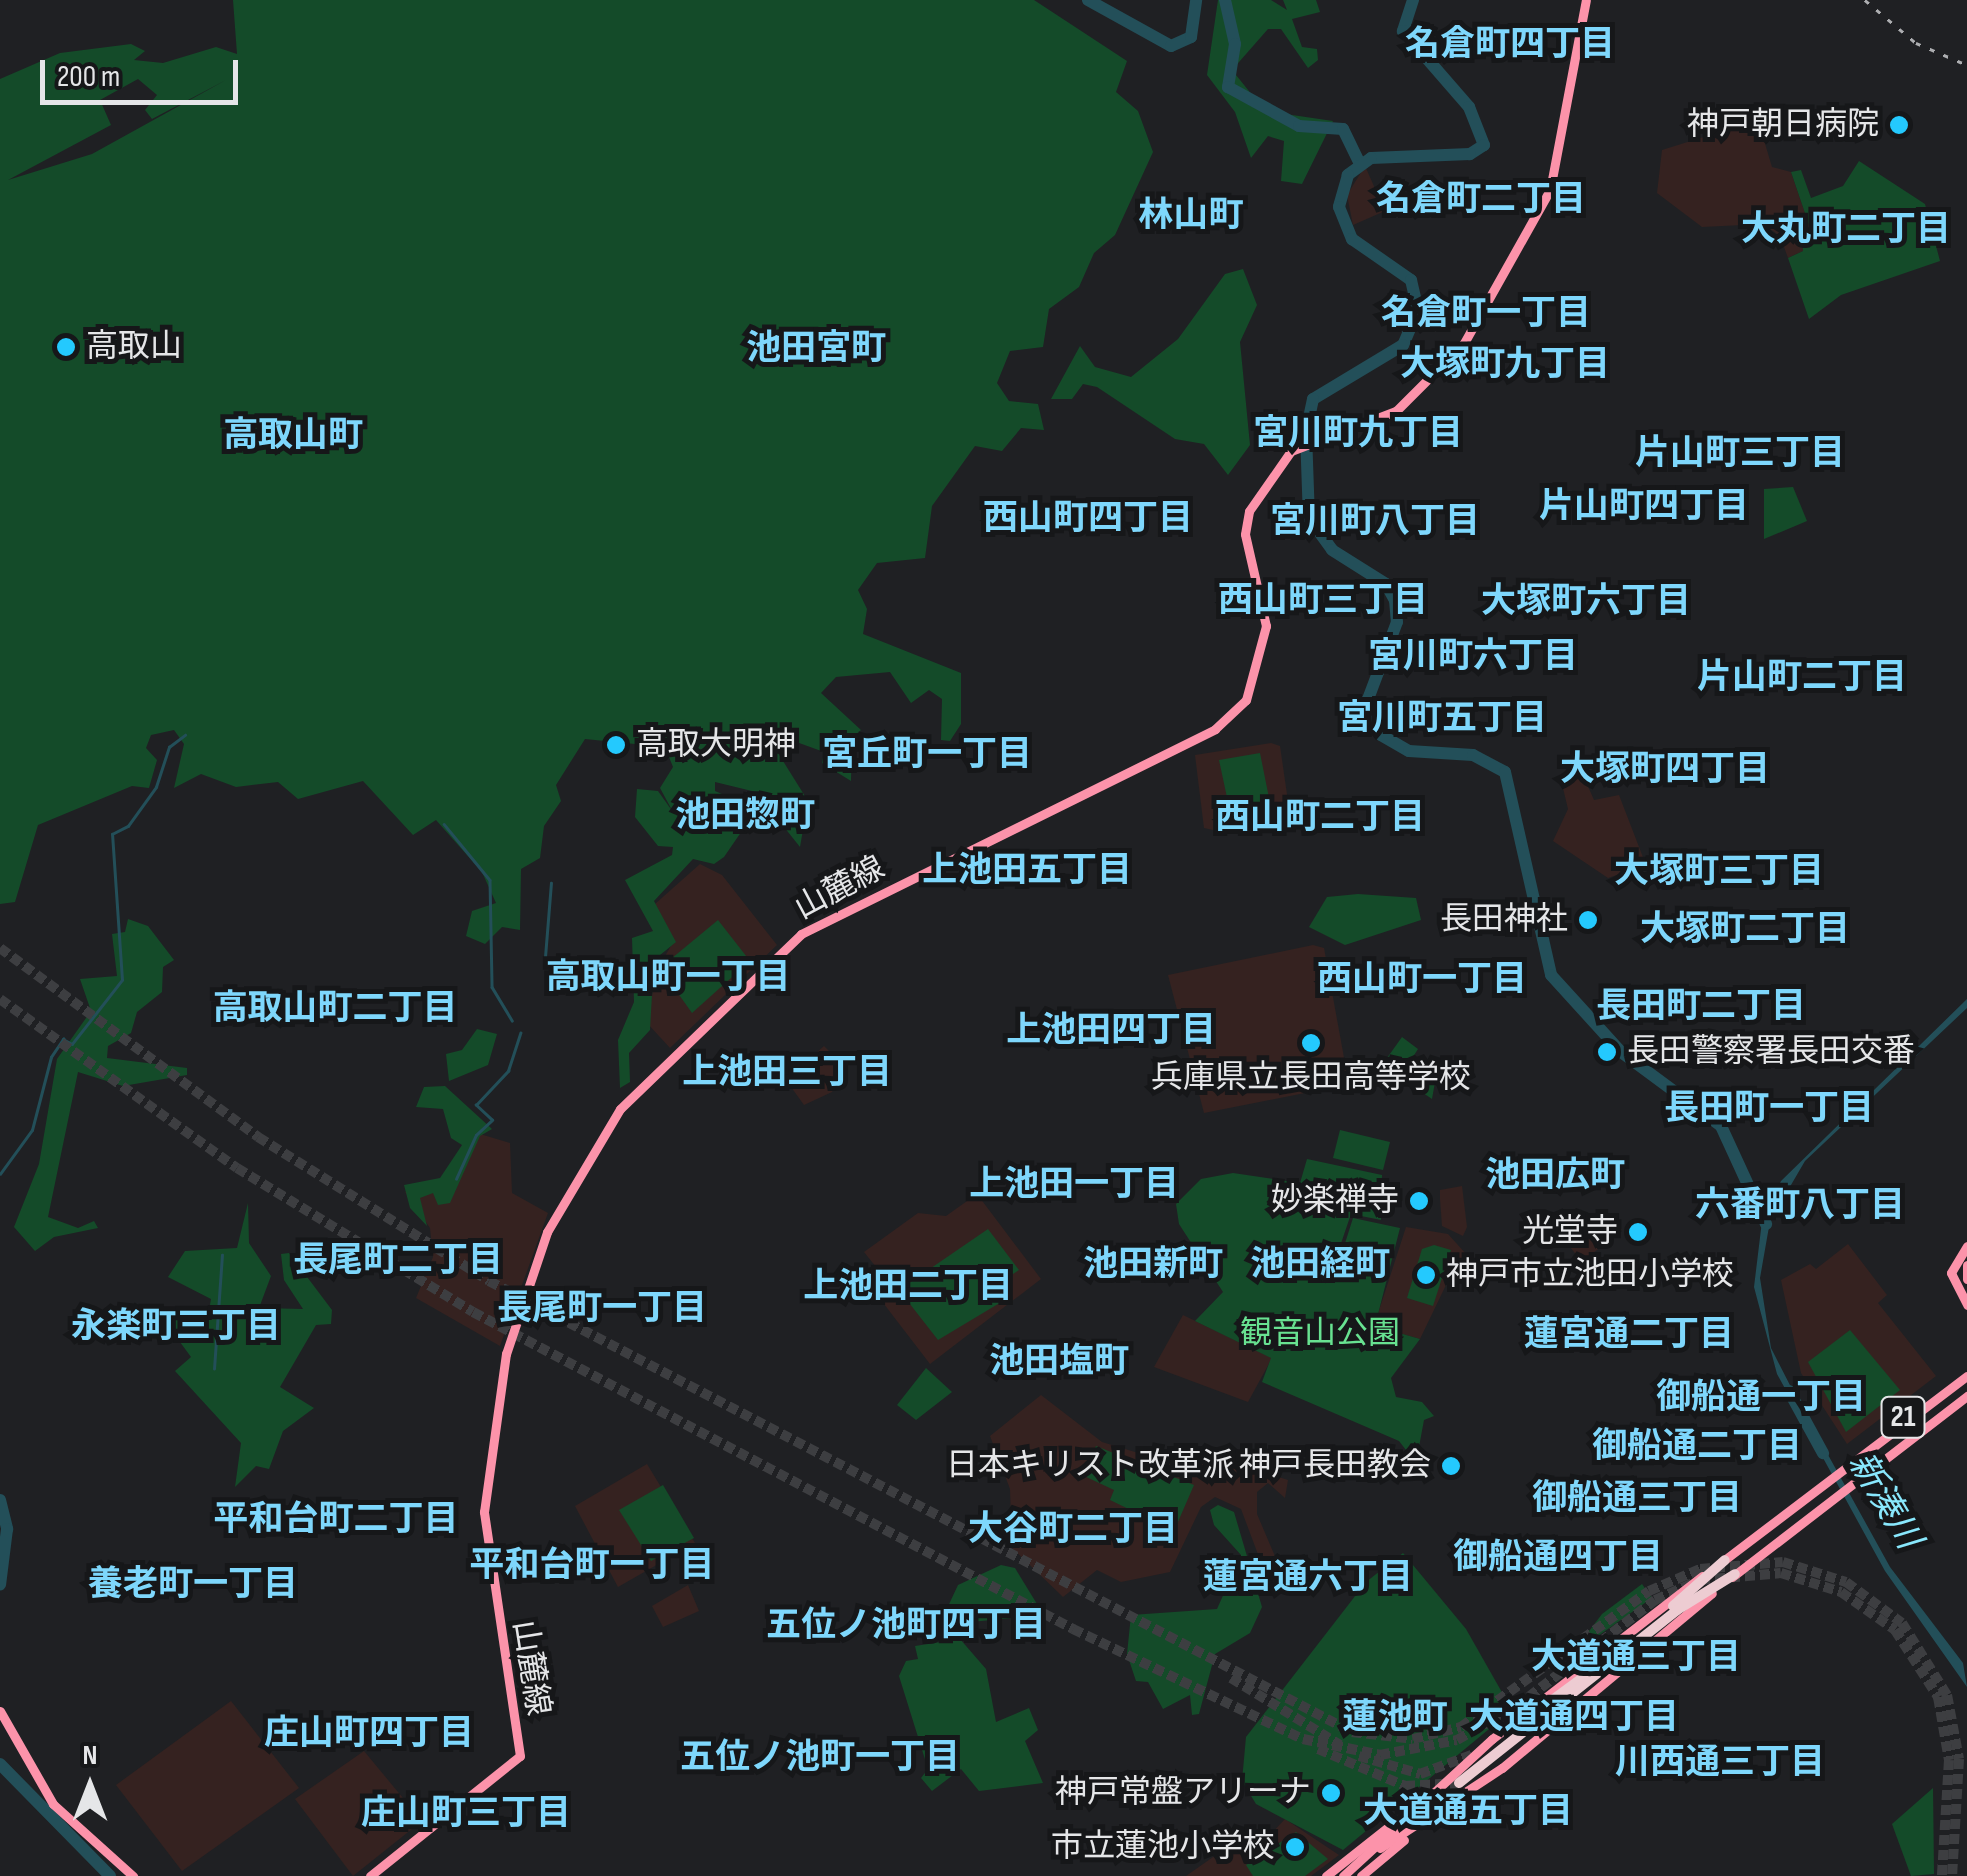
<!DOCTYPE html>
<meta charset="utf-8">
<style>
body{margin:0}
#map{position:relative;width:1967px;height:1876px;overflow:hidden;background:#1f2023;font-family:"Sofia Sans Condensed","Noto Sans JP",sans-serif}
div>[style]{position:absolute}
[style*='--x']{left:calc(var(--x)*1px);top:calc(var(--y)*1px);width:calc(var(--w)*1px);rotate:calc(var(--a)*1deg)}
.education>*{inset:0;background:#352220}
.green>*{inset:0;background:#144b29}
.water>*{inset:0;background:#234f59}
.stream>*{height:2.5px;margin:-1.25px;padding:0 1.25px;transform-origin:1.25px;border-radius:1.25px;background:#234f59}
.river>*{height:12px;margin:-6px;padding:0 6px;transform-origin:6px;border-radius:6px;background:#234f59}
.highway-tunnel>*{height:10px;margin-top:-5px;transform-origin:0;background:repeating-linear-gradient(90deg,#3d3e41 0 10px,transparent 0 15px)}
.primary>*{height:9px;margin:-4.5px;padding:0 4.5px;transform-origin:4.5px;border-radius:4.5px;background:#fc93aa}
.highway>*{height:10px;margin:-5px;padding:0 5px;transform-origin:5px;border-radius:5px;background:#edccd2}
.rail>*{height:2.5px;margin-top:-1.25px;transform-origin:0;background:repeating-linear-gradient(90deg,#adaeb1 0 5px,transparent 0 15px)}
.dots>*{width:28px;height:28px;translate:-50% -50%;box-sizing:border-box;border:5px solid #161719;border-radius:50%}
span{translate:-50% -50%;white-space:nowrap;text-align:center;line-height:1.15;-webkit-text-stroke:10px #161719;paint-order:stroke}
.shield-label span{padding:2px 8px;background:#161719;border:2px solid;border-radius:8px;-webkit-text-stroke-width:0}
.shield-label{font-size:30px;color:#e5e6e8;font-weight:700}
.poi-label{font-size:32px;color:#e5e6e8}
.right{translate:-100% -50%;text-align:right}
.left{translate:0 -50%;text-align:left}
.street-label{font-size:32px;color:#e5e6e8}
.park-label{font-size:32px;color:#68e291}
.neighbourhood-label{font-size:35px;color:#7ed7fc;font-weight:700}
.water-label{font-size:35px;color:#89e8fd;font-style:italic}
.north{position:absolute;left:40px;top:1736px;width:100px;height:100px;-webkit-text-stroke:8px #161719;paint-order:stroke;rotate:0deg;font-size:28px;font-weight:700;line-height:40px;text-align:center;color:#e5e6e8}
.north::after{content:'';display:block;margin:auto;width:35px;height:45px;background:#e5e6e8;clip-path:polygon(50% 0,100% 100%,50% 72%,0 100%)}
.scale{position:absolute;left:40px;top:60px;width:198px;height:45px;box-sizing:border-box;border:5px solid #e5e6e8;border-top:0;padding-left:12px;font-size:30px;line-height:35px;white-space:nowrap;color:#e5e6e8;-webkit-text-stroke:8px #161719;paint-order:stroke}
</style>
<div id="map">
<div class="education">
<div style="clip-path:polygon(1758px 120px,1772px 167px,1791px 172px,1810px 228px,1803px 251px,1788px 258px,1780px 236px,1763px 224px,1702px 227px,1657px 193px,1662px 150px)"></div>
<div style="clip-path:polygon(1365px 166px,1385px 211px,1353px 225px,1347px 195px)"></div>
<div style="clip-path:polygon(1271px 743px,1280px 746px,1291px 822px,1231px 834px,1204px 828px,1195px 755px)"></div>
<div style="clip-path:polygon(1584px 777px,1594px 800px,1619px 795px,1646px 865px,1608px 878px,1553px 841px,1568px 809px,1562px 784px)"></div>
<div style="clip-path:polygon(700px 864px,722px 875px,777px 945px,670px 1048px,647px 1023px,657px 970px,672px 944px,655px 904px)"></div>
<div style="clip-path:polygon(1313px 945px,1324px 948px,1347px 1074px,1315px 1091px,1204px 1113px,1168px 975px)"></div>
<div style="clip-path:polygon(824px 1046px,846px 1068px,832px 1092px,804px 1105px,786px 1080px)"></div>
<div style="clip-path:polygon(480px 1134px,510px 1143px,512px 1193px,548px 1213px,500px 1346px,416px 1298px,433px 1257px,430px 1228px,405px 1192px,457px 1181px)"></div>
<div style="clip-path:polygon(1462px 1186px,1467px 1227px,1463px 1236px,1442px 1226px,1440px 1199px,1440px 1190px)"></div>
<div style="clip-path:polygon(977px 1194px,1041px 1279px,930px 1364px,864px 1278px,876px 1267px,864px 1252px,918px 1213px,946px 1216px)"></div>
<div style="clip-path:polygon(1613px 1214px,1622px 1230px,1582px 1262px,1570px 1247px)"></div>
<div style="clip-path:polygon(1406px 1227px,1448px 1234px,1476px 1265px,1446px 1285px,1420px 1339px,1374px 1326px)"></div>
<div style="clip-path:polygon(1848px 1244px,1887px 1295px,1878px 1303px,1936px 1376px,1847px 1444px,1801px 1373px,1781px 1280px,1810px 1264px,1816px 1269px)"></div>
<div style="clip-path:polygon(1183px 1315px,1272px 1358px,1248px 1402px,1154px 1367px)"></div>
<div style="clip-path:polygon(1041px 1395px,1102px 1442px,1158px 1459px,1206px 1454px,1288px 1480px,1285px 1498px,1268px 1483px,1257px 1492px,1257px 1514px,1277px 1561px,1268px 1581px,1241px 1509px,1215px 1497px,1201px 1507px,1170px 1572px,1121px 1582px,1097px 1570px,1063px 1597px,1012px 1548px,1010px 1489px,990px 1436px)"></div>
<div style="clip-path:polygon(647px 1464px,695px 1543px,618px 1587px,575px 1506px)"></div>
<div style="clip-path:polygon(688px 1585px,699px 1611px,663px 1627px,652px 1606px)"></div>
<div style="clip-path:polygon(231px 1701px,299px 1788px,182px 1871px,116px 1785px)"></div>
<div style="clip-path:polygon(364px 1751px,422px 1821px,353px 1876px,295px 1799px)"></div>
<div style="clip-path:polygon(1285px 1819px,1339px 1855px,1311px 1876px,1186px 1876px,1216px 1855px,1229px 1827px,1254px 1852px)"></div>
</div>
<div class="green">
<div style="clip-path:polygon(evenodd,233px 0,1034px 0,1127px 61px,1116px 92px,1138px 111px,1153px 152px,1115px 235px,1094px 253px,1079px 287px,1049px 309px,1043px 347px,1010px 351px,997px 383px,1009px 401px,1038px 404px,1044px 430px,1021px 428px,1002px 451px,975px 446px,932px 506px,925px 558px,877px 563px,858px 590px,867px 609px,863px 634px,961px 673px,961px 724px,950px 741px,941px 740px,942px 699px,929px 690px,911px 703px,890px 672px,836px 677px,821px 693px,861px 730px,852px 738px,851px 781px,822px 763px,824px 752px,777px 735px,773px 745px,808px 801px,800px 847px,756px 792px,715px 782px,715px 791px,757px 809px,724px 857px,714px 864px,693px 859px,654px 901px,676px 942px,654px 960px,650px 1030px,629px 1053px,630px 1082px,620px 1088px,618px 1040px,634px 1002px,632px 938px,653px 931px,625px 880px,672px 855px,673px 847px,658px 846px,635px 817px,637px 789px,658px 791px,673px 812px,660px 788px,673px 767px,665px 747px,585px 739px,556px 785px,561px 801px,544px 826px,540px 858px,521px 869px,520px 930px,502px 927px,485px 944px,466px 936px,472px 911px,496px 903px,482px 872px,436px 820px,413px 835px,363px 781px,298px 799px,278px 782px,236px 787px,201px 774px,174px 788px,184px 744px,174px 730px,151px 735px,146px 748px,157px 760px,149px 788px,132px 786px,38px 825px,15px 902px,0 904px,0 79px,60px 53px,131px 44px,145px 51px,134px 60px,163px 63px,216px 47px,237px 54px,233px 0,138px 79px,157px 95px,145px 110px,152px 119px,226px 80px,92px 154px,8px 180px,111px 125px,100px 100px,138px 79px)"></div>
<div style="clip-path:polygon(1218px 0,1271px 0,1287px 10px,1283px 0,1316px 0,1320px 12px,1292px 19px,1302px 47px,1317px 49px,1318px 60px,1308px 68px,1281px 29px,1268px 29px,1232px 70px,1265px 111px,1333px 121px,1302px 184px,1281px 181px,1284px 141px,1268px 136px,1251px 158px,1235px 112px,1207px 75px)"></div>
<div style="clip-path:polygon(1859px 161px,1925px 204px,1940px 261px,1841px 295px,1809px 319px,1788px 258px,1803px 251px,1802px 231px,1810px 228px,1791px 172px,1801px 170px,1811px 198px,1843px 186px)"></div>
<div style="clip-path:polygon(1243px 269px,1257px 305px,1240px 342px,1250px 445px,1228px 475px,1204px 444px,1175px 439px,1097px 387px,1083px 384px,1072px 399px,1051px 399px,1080px 346px,1095px 367px,1131px 377px,1178px 339px,1225px 274px)"></div>
<div style="clip-path:polygon(1793px 487px,1807px 521px,1764px 539px,1764px 489px)"></div>
<div style="clip-path:polygon(1260px 753px,1271px 808px,1231px 816px,1219px 760px)"></div>
<div style="clip-path:polygon(1358px 894px,1416px 898px,1421px 920px,1345px 945px,1309px 927px,1327px 897px)"></div>
<div style="clip-path:polygon(128px 919px,148px 926px,174px 960px,163px 967px,162px 992px,137px 1012px,131px 1033px,108px 1046px,107px 1058px,187px 1068px,187px 1075px,123px 1086px,78px 1072px,48px 1217px,78px 1228px,94px 1221px,98px 1228px,54px 1237px,35px 1251px,14px 1227px,39px 1164px,57px 1059px,91px 1011px,80px 979px,117px 976px,112px 934px,125px 932px)"></div>
<div style="clip-path:polygon(718px 920px,750px 961px,692px 1013px,660px 968px)"></div>
<div style="clip-path:polygon(477px 1029px,497px 1034px,488px 1065px,449px 1081px,446px 1054px,462px 1050px)"></div>
<div style="clip-path:polygon(1402px 1037px,1418px 1049px,1411px 1060px,1435px 1082px,1432px 1099px,1382px 1065px)"></div>
<div style="clip-path:polygon(445px 1086px,492px 1129px,480px 1136px,450px 1203px,438px 1205px,433px 1193px,420px 1198px,427px 1226px,410px 1208px,404px 1185px,440px 1178px,462px 1145px,451px 1138px,443px 1109px,416px 1107px,424px 1087px)"></div>
<div style="clip-path:polygon(1340px 1130px,1390px 1142px,1383px 1170px,1333px 1158px)"></div>
<div style="clip-path:polygon(1307px 1159px,1382px 1175px,1381px 1220px,1351px 1214px,1335px 1261px,1312px 1276px,1334px 1278px,1353px 1218px,1400px 1228px,1375px 1326px,1420px 1339px,1391px 1378px,1396px 1397px,1422px 1402px,1434px 1416px,1424px 1420px,1416px 1463px,1399px 1441px,1262px 1382px,1271px 1358px,1195px 1321px,1223px 1292px,1179px 1224px,1176px 1204px,1201px 1179px,1233px 1173px,1300px 1183px)"></div>
<div style="clip-path:polygon(248px 1203px,249px 1243px,271px 1276px,259px 1308px,303px 1309px,284px 1280px,281px 1254px,289px 1253px,332px 1310px,331px 1324px,316px 1325px,280px 1387px,314px 1408px,283px 1431px,269px 1469px,256px 1466px,235px 1487px,241px 1443px,175px 1371px,191px 1357px,166px 1323px,168px 1317px,206px 1328px,211px 1299px,168px 1277px,185px 1251px,237px 1248px)"></div>
<div style="clip-path:polygon(988px 1229px,1019px 1270px,999px 1283px,1008px 1298px,938px 1340px,899px 1290px)"></div>
<div style="clip-path:polygon(1434px 1245px,1451px 1250px,1433px 1306px,1407px 1298px,1422px 1249px)"></div>
<div style="clip-path:polygon(1850px 1330px,1900px 1390px,1846px 1432px,1808px 1362px)"></div>
<div style="clip-path:polygon(926px 1368px,952px 1392px,916px 1420px,897px 1405px)"></div>
<div style="clip-path:polygon(1096px 1446px,1194px 1485px,1174px 1531px,1110px 1500px,1114px 1490px,1082px 1475px)"></div>
<div style="clip-path:polygon(663px 1485px,694px 1538px,651px 1561px,619px 1510px)"></div>
<div style="clip-path:polygon(1218px 1505px,1234px 1512px,1262px 1607px,1250px 1633px,1215px 1654px,1199px 1714px,1192px 1715px,1190px 1695px,1163px 1709px,1148px 1682px,1136px 1681px,1127px 1654px,1131px 1615px,1217px 1609px,1241px 1555px,1214px 1525px,1210px 1510px)"></div>
<div style="clip-path:polygon(1403px 1553px,1466px 1629px,1512px 1710px,1343px 1850px,1256px 1804px,1242px 1781px,1246px 1737px,1366px 1582px)"></div>
<div style="clip-path:polygon(1001px 1565px,1015px 1568px,1037px 1604px,1033px 1616px,960px 1623px,944px 1615px,958px 1585px)"></div>
<div style="clip-path:polygon(1642px 1584px,1652px 1598px,1571px 1655px,1602px 1614px)"></div>
<div style="clip-path:polygon(960px 1639px,986px 1669px,996px 1722px,1029px 1708px,1038px 1730px,1025px 1741px,1043px 1783px,979px 1791px,961px 1769px,932px 1791px,921px 1778px,928px 1769px,899px 1676px,906px 1661px,918px 1659px,915px 1646px)"></div>
<div style="clip-path:polygon(1933px 1788px,1934px 1874px,1911px 1876px,1892px 1824px)"></div>
<div style="clip-path:polygon(1296px 1832px,1328px 1859px,1305px 1876px,1253px 1876px,1246px 1865px)"></div>
</div>
<div class="water">
<div style="clip-path:polygon(1967px 999px,1967px 1008px,1805px 1161px,1770px 1221px,1760px 1278px,1771px 1348px,1795px 1395px,1890px 1567px,1963px 1663px,1967px 1687px,1885px 1571px,1777px 1374px,1754px 1287px,1762px 1221px,1781px 1181px)"></div>
</div>
<div class="stream">
<div style="--x:444;--y:824;--w:72;--a:50.6"></div>
<div style="--x:490;--y:880;--w:107;--a:88.9"></div>
<div style="--x:492;--y:987;--w:39;--a:59"></div>
<div style="--x:545;--y:957;--w:74;--a:-85.4"></div>
<div style="--x:0;--y:1174;--w:54;--a:-54"></div>
<div style="--x:32;--y:1130;--w:75;--a:-75.4"></div>
<div style="--x:51;--y:1057;--w:22;--a:-56"></div>
<div style="--x:63;--y:1039;--w:10;--a:29"></div>
<div style="--x:72;--y:1044;--w:81;--a:-52"></div>
<div style="--x:122;--y:980;--w:146;--a:-93.9"></div>
<div style="--x:112;--y:834;--w:18;--a:-27"></div>
<div style="--x:128;--y:826;--w:48;--a:-54.3"></div>
<div style="--x:156;--y:787;--w:42;--a:-72"></div>
<div style="--x:169;--y:747;--w:20;--a:-37"></div>
<div style="--x:456;--y:1179;--w:48;--a:-65.6"></div>
<div style="--x:476;--y:1135;--w:22;--a:-43"></div>
<div style="--x:492;--y:1120;--w:22;--a:-137"></div>
<div style="--x:476;--y:1105;--w:47;--a:-46.7"></div>
<div style="--x:508;--y:1071;--w:40;--a:-72"></div>
<div style="--x:214;--y:1369;--w:114;--a:-86"></div>
</div>
<div class="river">
<div style="--x:1088;--y:0;--w:95;--a:29"></div>
<div style="--x:1171;--y:46;--w:22;--a:-24"></div>
<div style="--x:1191;--y:37;--w:37;--a:-82"></div>
<div style="--x:1225;--y:0;--w:45;--a:77.2"></div>
<div style="--x:1235;--y:44;--w:44;--a:99.2"></div>
<div style="--x:1228;--y:87;--w:81;--a:28.8"></div>
<div style="--x:1299;--y:126;--w:44;--a:3.9"></div>
<div style="--x:1343;--y:129;--w:37;--a:64"></div>
<div style="--x:1413;--y:0;--w:33;--a:108"></div>
<div style="--x:1403;--y:31;--w:101;--a:49"></div>
<div style="--x:1469;--y:107;--w:41;--a:68.5"></div>
<div style="--x:1484;--y:145;--w:17;--a:147"></div>
<div style="--x:1470;--y:154;--w:99;--a:177.7"></div>
<div style="--x:1371;--y:158;--w:29;--a:144"></div>
<div style="--x:1348;--y:175;--w:33;--a:106"></div>
<div style="--x:1339;--y:207;--w:35;--a:68"></div>
<div style="--x:1352;--y:239;--w:72;--a:34.8"></div>
<div style="--x:1411;--y:280;--w:31;--a:77"></div>
<div style="--x:1418;--y:310;--w:38;--a:113"></div>
<div style="--x:1403;--y:345;--w:105;--a:149"></div>
<div style="--x:1313;--y:399;--w:35;--a:102"></div>
<div style="--x:1306;--y:433;--w:85;--a:88"></div>
<div style="--x:1309;--y:518;--w:39;--a:54"></div>
<div style="--x:1332;--y:550;--w:64;--a:32.2"></div>
<div style="--x:1386;--y:584;--w:18;--a:61"></div>
<div style="--x:1395;--y:600;--w:22;--a:85"></div>
<div style="--x:1397;--y:622;--w:82;--a:110.6"></div>
<div style="--x:1368;--y:699;--w:38;--a:70"></div>
<div style="--x:1381;--y:735;--w:32;--a:30"></div>
<div style="--x:1409;--y:751;--w:64;--a:3.6"></div>
<div style="--x:1473;--y:755;--w:36;--a:28"></div>
<div style="--x:1505;--y:772;--w:208;--a:77.2"></div>
<div style="--x:1551;--y:975;--w:104;--a:47.7"></div>
<div style="--x:1621;--y:1052;--w:124;--a:36.5"></div>
<div style="--x:1721;--y:1126;--w:108;--a:65.3"></div>
<div style="--x:1789;--y:1391;--w:71;--a:61.3"></div>
<div style="--x:0;--y:1500;--w:30;--a:76"></div>
<div style="--x:7;--y:1529;--w:56;--a:97.1"></div>
<div style="--x:0;--y:1764;--w:157;--a:45.5"></div>
</div>
<div class="highway-tunnel">
<div style="--x:0;--y:948;--w:320;--a:36.2"></div>
<div style="--x:258;--y:1137;--w:272;--a:31.9"></div>
<div style="--x:489;--y:1281;--w:974;--a:27.59"></div>
<div style="--x:1352;--y:1732;--w:61;--a:6.5"></div>
<div style="--x:1413;--y:1739;--w:49;--a:-14"></div>
<div style="--x:1461;--y:1727;--w:232;--a:-35.9"></div>
<div style="--x:1649;--y:1591;--w:56;--a:-23.3"></div>
<div style="--x:1700;--y:1569;--w:83;--a:-4.8"></div>
<div style="--x:1783;--y:1562;--w:66;--a:17.6"></div>
<div style="--x:1846;--y:1582;--w:69;--a:36.2"></div>
<div style="--x:1902;--y:1623;--w:85;--a:58"></div>
<div style="--x:1947;--y:1695;--w:65;--a:79.4"></div>
<div style="--x:1959;--y:1759;--w:117;--a:93.4"></div>
<div style="--x:0;--y:999;--w:291;--a:35.5"></div>
<div style="--x:237;--y:1168;--w:276;--a:31.4"></div>
<div style="--x:473;--y:1312;--w:679;--a:27.85"></div>
<div style="--x:1073;--y:1629;--w:255;--a:25.6"></div>
<div style="--x:1303;--y:1739;--w:79;--a:11.7"></div>
<div style="--x:1380;--y:1755;--w:78;--a:-11"></div>
<div style="--x:1457;--y:1740;--w:69;--a:-29.5"></div>
<div style="--x:1517;--y:1706;--w:174;--a:-37.5"></div>
<div style="--x:1655;--y:1600;--w:49;--a:-24"></div>
<div style="--x:1700;--y:1580;--w:81;--a:-4.9"></div>
<div style="--x:1781;--y:1573;--w:63;--a:17.6"></div>
<div style="--x:1841;--y:1592;--w:66;--a:35.1"></div>
<div style="--x:1895;--y:1630;--w:80;--a:57.3"></div>
<div style="--x:1938;--y:1697;--w:64;--a:80.1"></div>
<div style="--x:1949;--y:1760;--w:116;--a:93.5"></div>
<div style="--x:1231;--y:1678;--w:128;--a:31.6"></div>
<div style="--x:1318;--y:1749;--w:95;--a:23"></div>
<div style="--x:1405;--y:1786;--w:54;--a:-3.2"></div>
<div style="--x:1359;--y:1756;--w:64;--a:16.4"></div>
<div style="--x:1420;--y:1774;--w:58;--a:-20.3"></div>
</div>
<div class="primary">
<div style="--x:1967;--y:1246;--w:31;--a:121"></div>
<div style="--x:1951;--y:1273;--w:36;--a:63"></div>
<div style="--x:1967;--y:1265;--w:14;--a:90"></div>
<div style="--x:1723;--y:1561;--w:306;--a:-37.2"></div>
<div style="--x:1732;--y:1577;--w:297;--a:-37.6"></div>
<div style="--x:0;--y:1711;--w:107;--a:60.3"></div>
<div style="--x:53;--y:1804;--w:108;--a:42"></div>
<div style="--x:1380;--y:1848;--w:146;--a:-33.3"></div>
<div style="--x:1502;--y:1768;--w:273;--a:-39.8"></div>
<div style="--x:370;--y:1876;--w:192;--a:-38.7"></div>
<div style="--x:520;--y:1756;--w:247;--a:-98.4"></div>
<div style="--x:484;--y:1512;--w:160;--a:-82.1"></div>
<div style="--x:506;--y:1354;--w:129;--a:-71.4"></div>
<div style="--x:547;--y:1232;--w:143;--a:-59.3"></div>
<div style="--x:620;--y:1109;--w:252;--a:-44"></div>
<div style="--x:801;--y:934;--w:462;--a:-26.3"></div>
<div style="--x:1215;--y:729;--w:42;--a:-43.1"></div>
<div style="--x:1246;--y:700;--w:77;--a:-74.9"></div>
<div style="--x:1266;--y:626;--w:94;--a:-102.9"></div>
<div style="--x:1245;--y:534;--w:23;--a:-80"></div>
<div style="--x:1249;--y:511;--w:73;--a:-55"></div>
<div style="--x:1291;--y:451;--w:112;--a:-20.9"></div>
<div style="--x:1396;--y:411;--w:96;--a:-45"></div>
<div style="--x:1464;--y:343;--w:176;--a:-60.7"></div>
<div style="--x:1550;--y:190;--w:193;--a:-79.3"></div>
<div style="--x:1326;--y:1876;--w:79;--a:-38.3"></div>
<div style="--x:1343;--y:1876;--w:202;--a:-42.6"></div>
<div style="--x:1492;--y:1739;--w:266;--a:-37.8"></div>
<div style="--x:1361;--y:1876;--w:56;--a:-39.9"></div>
</div>
<div class="highway">
<div style="--x:1673;--y:1606;--w:69;--a:-41.5"></div>
<div style="--x:1513;--y:1729;--w:94;--a:-36.4"></div>
<div style="--x:1459;--y:1783;--w:278;--a:-38.4"></div>
<div style="--x:1677;--y:1610;--w:68;--a:-31.8"></div>
</div>
<div class="rail">
<div style="--x:1865;--y:0;--w:67;--a:40.1"></div>
<div style="--x:1916;--y:43;--w:56;--a:23.3"></div>
</div>
<div class="dots">
<div style="left:1899px;top:125px;background:#24c9fe"></div>
<div style="left:66px;top:347px;background:#24c9fe"></div>
<div style="left:616px;top:745px;background:#24c9fe"></div>
<div style="left:1588px;top:920px;background:#24c9fe"></div>
<div style="left:1311px;top:1043px;background:#24c9fe"></div>
<div style="left:1607px;top:1052px;background:#24c9fe"></div>
<div style="left:1419px;top:1201px;background:#24c9fe"></div>
<div style="left:1638px;top:1232px;background:#24c9fe"></div>
<div style="left:1426px;top:1275px;background:#24c9fe"></div>
<div style="left:1451px;top:1466px;background:#24c9fe"></div>
<div style="left:1331px;top:1793px;background:#24c9fe"></div>
<div style="left:1295px;top:1847px;background:#24c9fe"></div>
</div>
<div class="shield-label">
<span style="left:1903px;top:1417px">21</span>
</div>
<div class="poi-label">
<span class="right" style="left:1879px;top:125px">神戸朝日病院</span>
<span class="left" style="left:86px;top:347px">高取山</span>
<span class="left" style="left:636px;top:745px">高取大明神</span>
<span class="right" style="left:1568px;top:920px">長田神社</span>
<span class="left" style="left:1627px;top:1052px">長田警察署長田交番</span>
<span style="left:1311px;top:1078px">兵庫県立長田高等学校</span>
<span class="right" style="left:1399px;top:1201px">妙楽禅寺</span>
<span class="right" style="left:1618px;top:1232px">光堂寺</span>
<span class="left" style="left:1446px;top:1275px">神戸市立池田小学校</span>
<span class="right" style="left:1431px;top:1466px">日本キリスト改革派 神戸長田教会</span>
<span class="right" style="left:1311px;top:1793px">神戸常盤アリーナ</span>
<span class="right" style="left:1275px;top:1847px">市立蓮池小学校</span>
</div>
<div class="street-label">
<span style="left:840px;top:889px;rotate:-28deg">山麓線</span>
<span style="left:530px;top:1668px;rotate:81deg">山麓線</span>
</div>
<div class="park-label">
<span style="left:1320px;top:1334px">観音山公園</span>
</div>
<div class="neighbourhood-label">
<span style="left:1510px;top:45px">名倉町四丁目</span>
<span style="left:1481px;top:200px">名倉町二丁目</span>
<span style="left:1191px;top:216px">林山町</span>
<span style="left:1846px;top:230px">大丸町二丁目</span>
<span style="left:1486px;top:314px">名倉町一丁目</span>
<span style="left:816px;top:349px">池田宮町</span>
<span style="left:1505px;top:365px">大塚町九丁目</span>
<span style="left:1358px;top:434px">宮川町九丁目</span>
<span style="left:293px;top:436px">高取山町</span>
<span style="left:1740px;top:454px">片山町三丁目</span>
<span style="left:1644px;top:507px">片山町四丁目</span>
<span style="left:1088px;top:519px">西山町四丁目</span>
<span style="left:1375px;top:522px">宮川町八丁目</span>
<span style="left:1323px;top:601px">西山町三丁目</span>
<span style="left:1586px;top:602px">大塚町六丁目</span>
<span style="left:1473px;top:657px">宮川町六丁目</span>
<span style="left:1802px;top:678px">片山町二丁目</span>
<span style="left:1442px;top:719px">宮川町五丁目</span>
<span style="left:927px;top:755px">宮丘町一丁目</span>
<span style="left:1665px;top:770px">大塚町四丁目</span>
<span style="left:745px;top:816px">池田惣町</span>
<span style="left:1320px;top:818px">西山町二丁目</span>
<span style="left:1027px;top:871px">上池田五丁目</span>
<span style="left:1719px;top:872px">大塚町三丁目</span>
<span style="left:1745px;top:930px">大塚町二丁目</span>
<span style="left:668px;top:978px">高取山町一丁目</span>
<span style="left:1422px;top:980px">西山町一丁目</span>
<span style="left:1701px;top:1007px">長田町二丁目</span>
<span style="left:335px;top:1009px">高取山町二丁目</span>
<span style="left:1111px;top:1031px">上池田四丁目</span>
<span style="left:787px;top:1073px">上池田三丁目</span>
<span style="left:1769px;top:1109px">長田町一丁目</span>
<span style="left:1555px;top:1176px">池田広町</span>
<span style="left:1074px;top:1185px">上池田一丁目</span>
<span style="left:1800px;top:1206px">六番町八丁目</span>
<span style="left:398px;top:1261px">長尾町二丁目</span>
<span style="left:1153px;top:1265px">池田新町</span>
<span style="left:1320px;top:1265px">池田経町</span>
<span style="left:908px;top:1287px">上池田二丁目</span>
<span style="left:602px;top:1309px">長尾町一丁目</span>
<span style="left:176px;top:1327px">永楽町三丁目</span>
<span style="left:1629px;top:1335px">蓮宮通二丁目</span>
<span style="left:1059px;top:1362px">池田塩町</span>
<span style="left:1761px;top:1398px">御船通一丁目</span>
<span style="left:1697px;top:1447px">御船通二丁目</span>
<span style="left:1637px;top:1499px">御船通三丁目</span>
<span style="left:336px;top:1520px">平和台町二丁目</span>
<span style="left:1073px;top:1530px">大谷町二丁目</span>
<span style="left:1558px;top:1558px">御船通四丁目</span>
<span style="left:592px;top:1566px">平和台町一丁目</span>
<span style="left:1308px;top:1578px">蓮宮通六丁目</span>
<span style="left:193px;top:1585px">養老町一丁目</span>
<span style="left:906px;top:1626px">五位ノ池町四丁目</span>
<span style="left:1636px;top:1658px">大道通三丁目</span>
<span style="left:1395px;top:1718px">蓮池町</span>
<span style="left:1574px;top:1718px">大道通四丁目</span>
<span style="left:369px;top:1734px">庄山町四丁目</span>
<span style="left:820px;top:1758px">五位ノ池町一丁目</span>
<span style="left:1720px;top:1763px">川西通三丁目</span>
<span style="left:1468px;top:1812px">大道通五丁目</span>
<span style="left:466px;top:1814px">庄山町三丁目</span>
</div>
<div class="water-label">
<span style="left:1884px;top:1501px;rotate:59deg">新湊川</span>
</div>
<div class="north">N</div>
<div class="scale">200 m</div>
</div>
